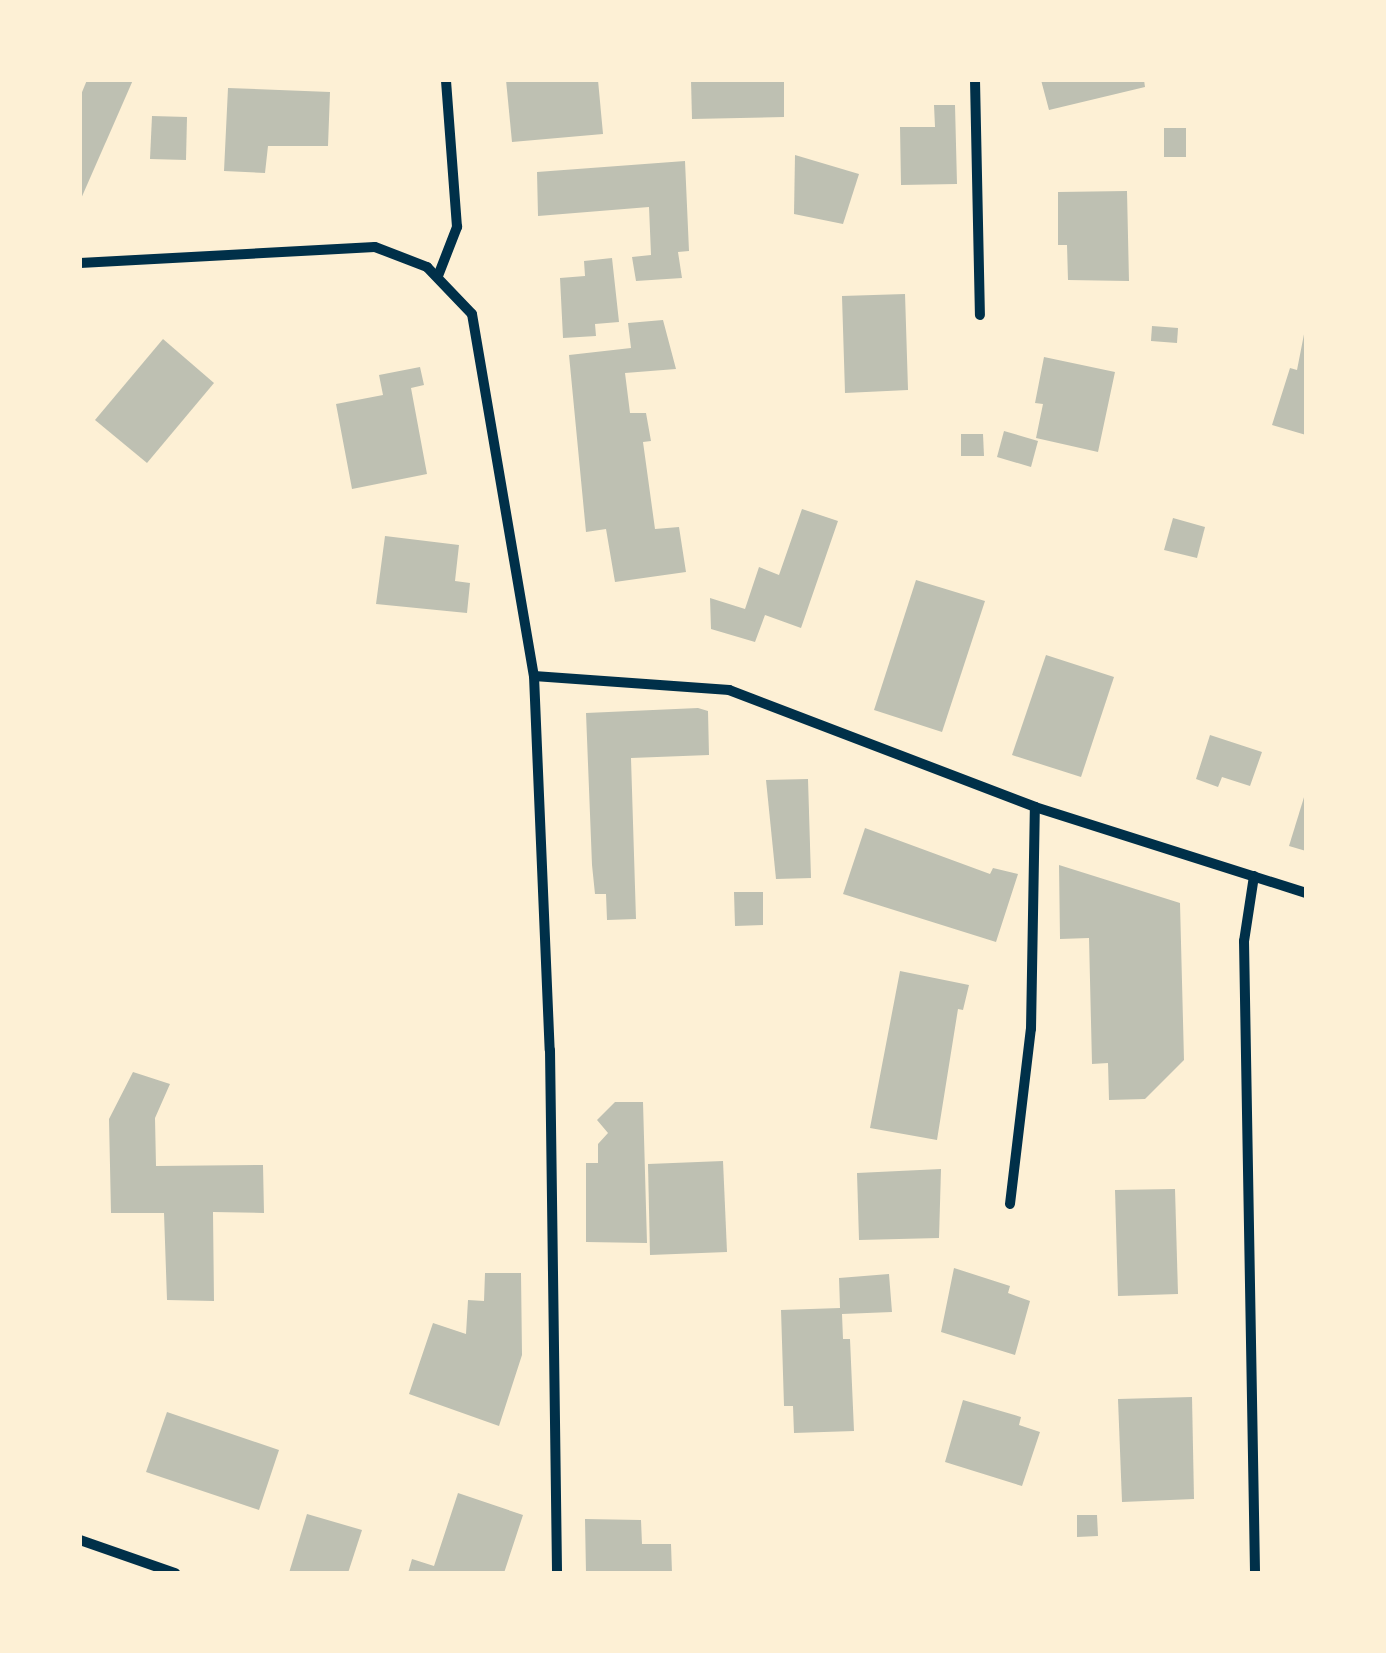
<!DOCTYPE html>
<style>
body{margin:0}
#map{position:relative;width:1386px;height:1653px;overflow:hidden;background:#fdf0d5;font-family:Ubuntu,sans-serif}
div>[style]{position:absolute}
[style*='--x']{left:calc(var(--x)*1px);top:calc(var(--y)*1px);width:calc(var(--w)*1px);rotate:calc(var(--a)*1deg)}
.building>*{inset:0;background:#bec0b2}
.minor>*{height:10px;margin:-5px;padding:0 5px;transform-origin:5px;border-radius:5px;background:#003049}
span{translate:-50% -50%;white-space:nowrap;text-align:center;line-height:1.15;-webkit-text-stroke:10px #fdf0d5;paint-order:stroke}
.frame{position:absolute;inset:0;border:82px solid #fdf0d5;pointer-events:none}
</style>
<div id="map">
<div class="building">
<div style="clip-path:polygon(87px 80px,133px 80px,80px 201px,80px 97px)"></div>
<div style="clip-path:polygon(506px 80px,598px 80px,603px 134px,512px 142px)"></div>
<div style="clip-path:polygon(691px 80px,784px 80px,784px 117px,692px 119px)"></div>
<div style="clip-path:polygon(1041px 80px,1144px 80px,1145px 87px,1049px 110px)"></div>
<div style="clip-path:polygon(228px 88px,330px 92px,328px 146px,268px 146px,265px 173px,224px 171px)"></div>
<div style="clip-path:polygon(934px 105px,955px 105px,957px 184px,901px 185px,900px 127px,935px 127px)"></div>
<div style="clip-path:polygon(152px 116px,187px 117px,186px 160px,150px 159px)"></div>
<div style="clip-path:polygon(1164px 128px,1186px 128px,1186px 157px,1164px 157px)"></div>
<div style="clip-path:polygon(795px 155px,859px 174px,843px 224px,794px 214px)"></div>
<div style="clip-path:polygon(685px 161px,689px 251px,678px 252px,682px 278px,636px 281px,632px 257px,651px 255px,649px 207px,538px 216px,537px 172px)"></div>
<div style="clip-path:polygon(1127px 191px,1129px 281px,1068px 280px,1067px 245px,1058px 245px,1058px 192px)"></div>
<div style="clip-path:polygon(612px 258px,619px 322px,595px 324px,596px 336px,563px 338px,560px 278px,585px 276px,584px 261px)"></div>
<div style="clip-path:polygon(905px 294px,908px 390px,845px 393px,842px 296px)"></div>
<div style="clip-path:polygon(663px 320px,676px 369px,625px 373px,630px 413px,646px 413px,651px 441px,643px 442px,655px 529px,679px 527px,686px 572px,615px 582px,606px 529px,586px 532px,569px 355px,631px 348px,628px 323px)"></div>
<div style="clip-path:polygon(1306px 324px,1306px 435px,1272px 425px,1290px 368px,1297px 370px)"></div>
<div style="clip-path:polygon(1152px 326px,1178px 328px,1177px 343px,1151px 341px)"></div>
<div style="clip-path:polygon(163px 339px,214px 383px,147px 463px,95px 420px)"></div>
<div style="clip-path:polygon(1044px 357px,1115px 372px,1098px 452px,1036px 438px,1043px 404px,1035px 403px)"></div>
<div style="clip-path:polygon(420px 367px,424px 385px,411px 388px,427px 474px,352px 489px,336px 404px,383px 395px,379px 375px)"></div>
<div style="clip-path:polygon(1004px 431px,1038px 441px,1031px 467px,997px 457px)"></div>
<div style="clip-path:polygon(961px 434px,983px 434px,984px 456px,961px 456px)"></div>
<div style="clip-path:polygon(802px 509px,838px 521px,801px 628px,765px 615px,755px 642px,711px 629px,710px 598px,745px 609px,759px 567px,779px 575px)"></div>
<div style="clip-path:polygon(1173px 518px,1205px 527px,1197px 558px,1164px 550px)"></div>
<div style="clip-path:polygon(385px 536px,459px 545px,455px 581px,470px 583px,467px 613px,376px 604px)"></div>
<div style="clip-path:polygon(916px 580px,985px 601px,942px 732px,874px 710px)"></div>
<div style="clip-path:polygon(1046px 655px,1114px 677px,1081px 777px,1012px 755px)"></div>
<div style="clip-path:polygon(698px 708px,708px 711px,709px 755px,631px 758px,636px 919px,607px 920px,606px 894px,595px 894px,592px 865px,586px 713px)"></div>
<div style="clip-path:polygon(1210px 735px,1262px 752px,1250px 786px,1222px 777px,1218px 787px,1196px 779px)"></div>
<div style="clip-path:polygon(808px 779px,811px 878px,776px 879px,766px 780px)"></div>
<div style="clip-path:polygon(1305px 794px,1306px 794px,1306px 851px,1289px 846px)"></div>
<div style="clip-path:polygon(865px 828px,990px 874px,993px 868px,1018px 874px,996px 942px,843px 894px)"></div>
<div style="clip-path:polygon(1059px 865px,1180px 903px,1184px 1060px,1145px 1099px,1109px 1100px,1108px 1063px,1092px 1064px,1089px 938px,1060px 939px)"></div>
<div style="clip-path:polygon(734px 892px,763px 892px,763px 925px,735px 926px)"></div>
<div style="clip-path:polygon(900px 971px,969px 985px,963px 1010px,958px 1009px,937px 1140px,870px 1128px)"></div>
<div style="clip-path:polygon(133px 1072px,170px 1084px,155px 1118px,156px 1166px,263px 1165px,264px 1213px,213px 1212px,214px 1301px,167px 1300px,164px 1213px,111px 1213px,109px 1119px)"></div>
<div style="clip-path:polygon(615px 1102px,643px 1102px,647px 1243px,586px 1242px,586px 1163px,598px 1163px,598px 1144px,608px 1133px,597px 1120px)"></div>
<div style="clip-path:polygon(723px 1161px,727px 1252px,650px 1255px,648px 1164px)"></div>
<div style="clip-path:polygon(941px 1169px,939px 1238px,859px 1240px,857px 1173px)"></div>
<div style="clip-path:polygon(1175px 1189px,1178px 1294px,1118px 1296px,1115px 1190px)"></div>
<div style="clip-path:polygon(954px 1268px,1010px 1286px,1008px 1293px,1030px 1301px,1015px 1355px,941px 1332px)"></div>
<div style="clip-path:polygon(485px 1273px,521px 1273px,522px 1355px,499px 1426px,409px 1394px,433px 1323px,466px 1334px,468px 1300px,484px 1301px)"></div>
<div style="clip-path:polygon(889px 1274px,892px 1312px,842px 1314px,843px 1339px,850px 1339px,854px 1431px,794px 1433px,793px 1406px,784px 1406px,781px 1310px,840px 1308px,839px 1278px)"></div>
<div style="clip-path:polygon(1192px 1397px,1194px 1499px,1122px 1502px,1118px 1399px)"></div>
<div style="clip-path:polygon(963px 1400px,1021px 1417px,1019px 1425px,1040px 1432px,1022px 1486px,945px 1462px)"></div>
<div style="clip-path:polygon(167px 1412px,279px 1450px,259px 1510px,146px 1472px)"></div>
<div style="clip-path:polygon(458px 1493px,523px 1515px,504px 1573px,408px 1573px,412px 1559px,434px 1566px)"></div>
<div style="clip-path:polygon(307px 1514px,362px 1530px,348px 1573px,289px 1573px)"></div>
<div style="clip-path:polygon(1077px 1515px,1097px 1515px,1098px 1536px,1077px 1537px)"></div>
<div style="clip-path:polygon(585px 1519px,641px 1520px,642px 1544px,671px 1544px,672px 1573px,586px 1573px)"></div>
</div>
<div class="minor">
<div style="--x:975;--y:80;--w:235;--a:88.8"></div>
<div style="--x:80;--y:263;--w:295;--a:-3.1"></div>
<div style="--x:375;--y:247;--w:56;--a:21"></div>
<div style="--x:427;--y:267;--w:65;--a:46.2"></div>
<div style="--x:472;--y:314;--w:367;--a:80.3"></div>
<div style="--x:534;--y:676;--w:374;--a:87.6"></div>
<div style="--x:550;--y:1050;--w:523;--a:89.23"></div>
<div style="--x:438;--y:276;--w:53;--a:-68.8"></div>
<div style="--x:457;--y:227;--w:147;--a:-94.3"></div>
<div style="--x:534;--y:676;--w:196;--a:4.1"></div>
<div style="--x:729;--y:690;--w:328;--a:20.9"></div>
<div style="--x:1035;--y:807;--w:284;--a:17.6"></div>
<div style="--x:1254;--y:876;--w:66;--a:98.7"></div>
<div style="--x:1244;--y:941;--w:632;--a:89"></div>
<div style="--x:1010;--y:1204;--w:176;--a:-83.2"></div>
<div style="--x:1031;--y:1029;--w:222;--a:-89"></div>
<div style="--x:80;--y:1540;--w:101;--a:19.2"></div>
</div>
<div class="frame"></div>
</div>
